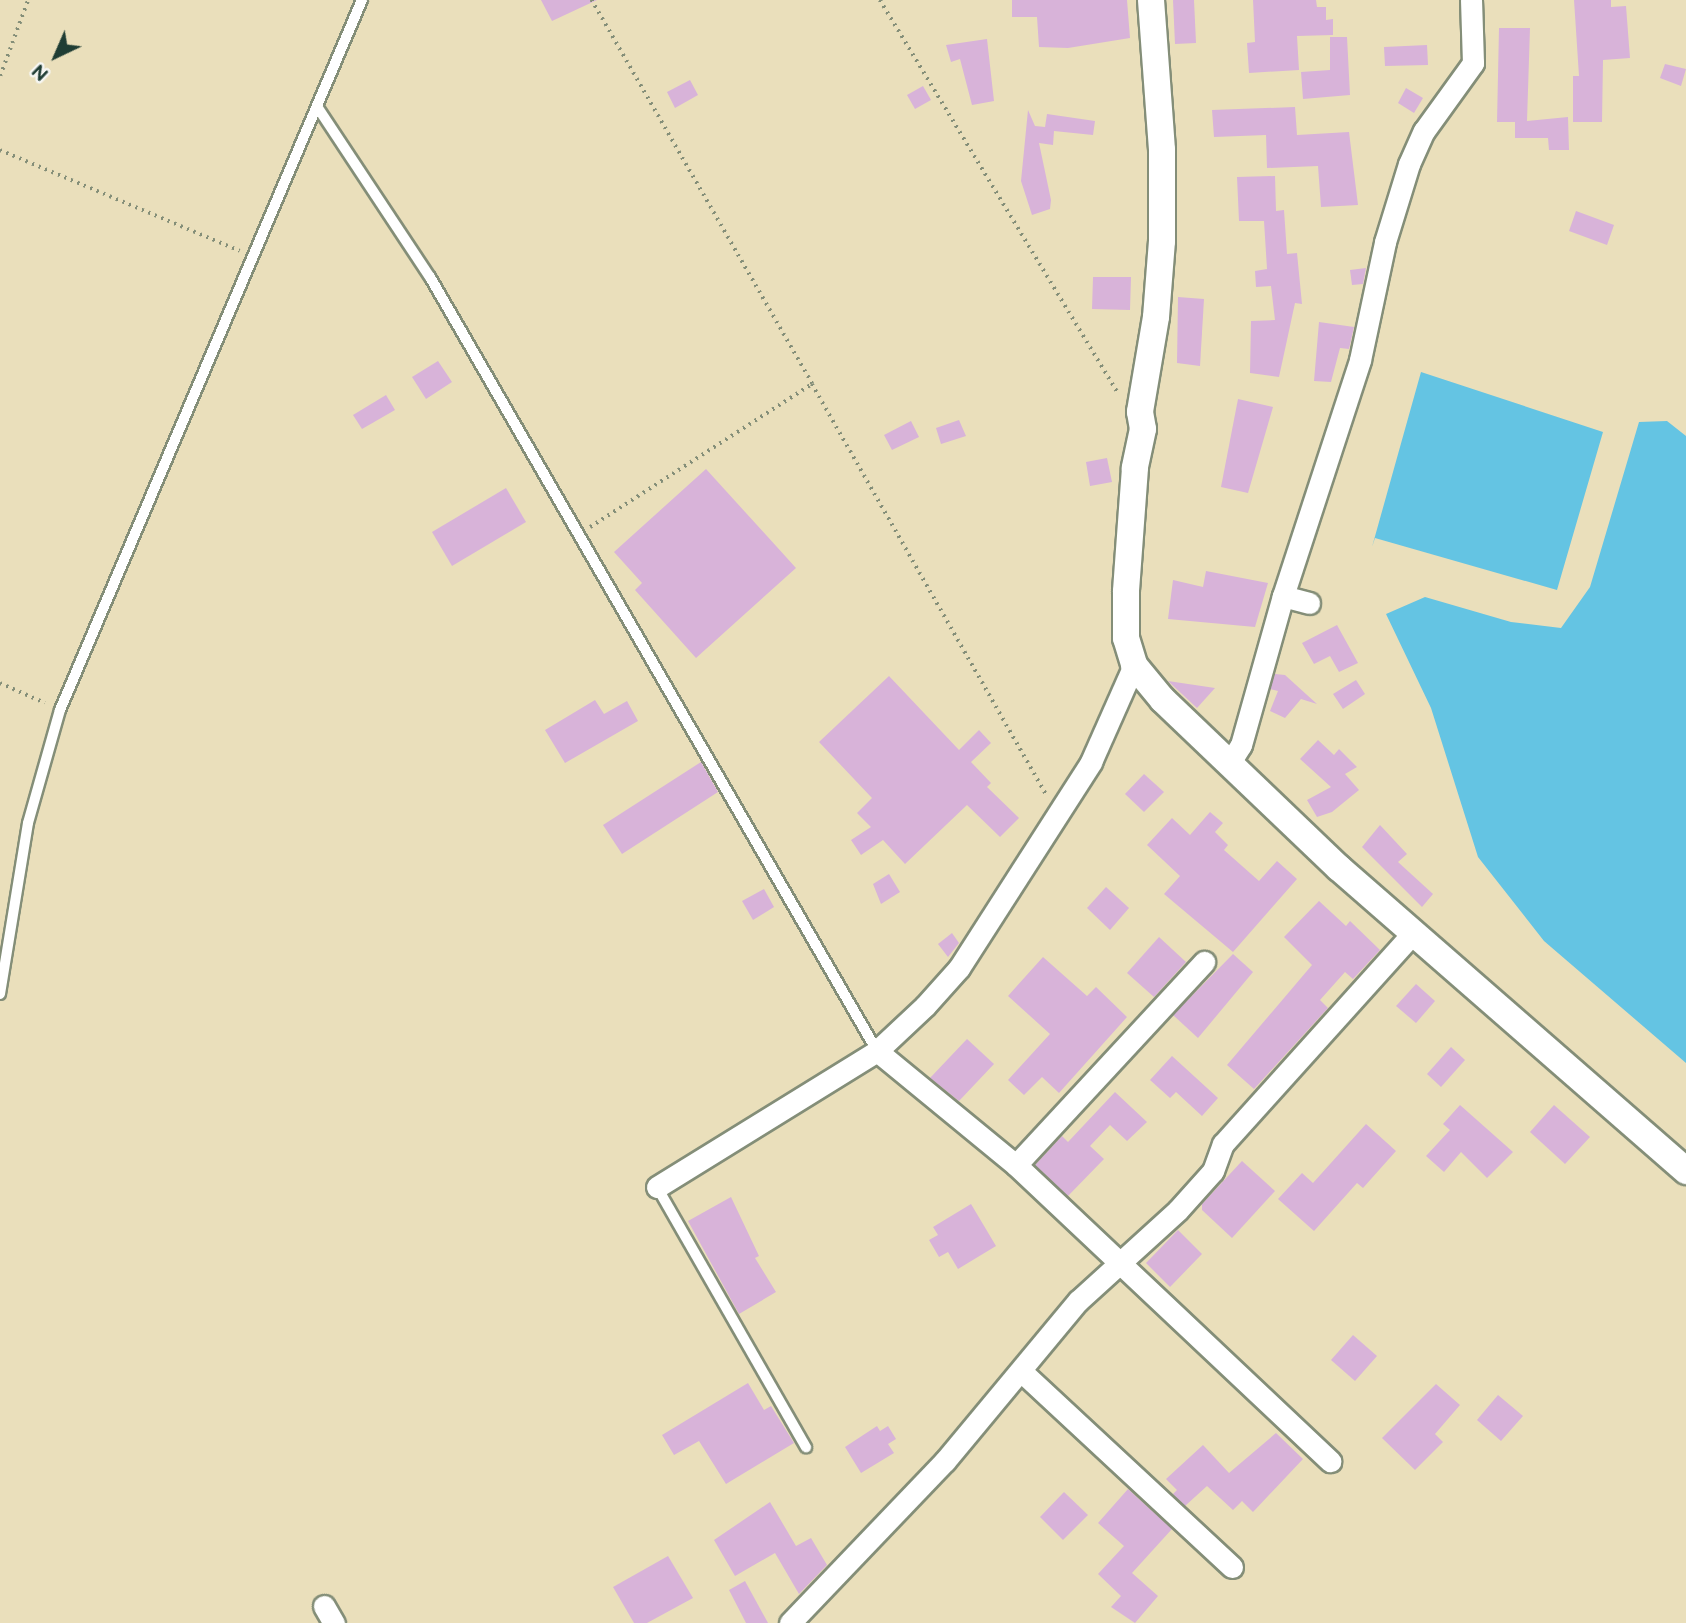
<!DOCTYPE html>
<style>
body{margin:0}
#map{position:relative;width:1686px;height:1623px;overflow:hidden;background:#eadfbb;font-family:"Balsamiq Sans",sans-serif}
div>[style]{position:absolute}
[style*='--x']{left:calc(var(--x)*1px);top:calc(var(--y)*1px);width:calc(var(--w)*1px);rotate:calc(var(--a)*1deg)}
.water>*{inset:0;background:#64c4e3}
.building>*{inset:0;background:#d8b3d9}
.path>*{height:3.5px;margin-top:-1.75px;transform-origin:0;background:repeating-linear-gradient(90deg,#848e78 0 2px,transparent 0 7px)}
.roads{filter:drop-shadow(2px 0 #848e78) drop-shadow(-2px 0 #848e78) drop-shadow(0 2px #848e78) drop-shadow(0 -2px #848e78)}
.service>*{height:10px;margin:-5px;padding:0 5px;transform-origin:5px;border-radius:5px;background:#fff}
.minor>*{height:21px;margin:-10.5px;padding:0 10.5px;transform-origin:10.5px;border-radius:10.5px;background:#fff}
.tertiary>*{height:26px;margin:-13px;padding:0 13px;transform-origin:13px;border-radius:13px;background:#fff}
span{translate:-50% -50%;white-space:nowrap;text-align:center;line-height:1.15;-webkit-text-stroke:6px #f6f6f2;paint-order:stroke}
.north{position:absolute;left:21px;top:21px;width:70px;height:70px;-webkit-text-stroke:5px #f6f6f2;paint-order:stroke;rotate:224deg;font-size:19px;font-weight:700;line-height:28px;text-align:center;color:#1f3d34}
.north::after{content:'';display:block;margin:auto;width:24px;height:32px;background:#1f3d34;clip-path:polygon(50% 0,100% 100%,50% 72%,0 100%)}
</style>
<div id="map">
<div class="water">
<div style="clip-path:polygon(1421px 372px,1603px 432px,1557px 590px,1375px 538px,1372px 547px)"></div>
<div style="clip-path:polygon(1667px 421px,1686px 436px,1686px 1063px,1544px 941px,1478px 857px,1431px 708px,1386px 614px,1425px 597px,1511px 622px,1561px 628px,1590px 587px,1639px 422px)"></div>
</div>
<div class="building">
<div style="clip-path:polygon(541px 0,597px 0,552px 21px)"></div>
<div style="clip-path:polygon(1012px 0,1127px 0,1130px 38px,1068px 48px,1039px 47px,1037px 17px,1012px 17px)"></div>
<div style="clip-path:polygon(1173px 0,1194px 0,1196px 43px,1175px 44px)"></div>
<div style="clip-path:polygon(1253px 0,1316px 0,1317px 7px,1326px 7px,1326px 20px,1333px 19px,1333px 35px,1297px 36px,1299px 70px,1249px 73px,1247px 43px,1255px 42px)"></div>
<div style="clip-path:polygon(1574px 0,1611px 0,1611px 7px,1626px 6px,1630px 58px,1603px 60px,1602px 122px,1573px 122px,1573px 76px,1579px 76px)"></div>
<div style="clip-path:polygon(1499px 28px,1530px 28px,1527px 121px,1568px 117px,1569px 150px,1549px 150px,1548px 138px,1515px 138px,1515px 122px,1497px 122px)"></div>
<div style="clip-path:polygon(1330px 37px,1347px 37px,1350px 95px,1303px 99px,1301px 72px,1330px 70px)"></div>
<div style="clip-path:polygon(987px 39px,994px 101px,972px 105px,960px 59px,951px 62px,946px 45px)"></div>
<div style="clip-path:polygon(1427px 45px,1428px 65px,1385px 66px,1384px 47px)"></div>
<div style="clip-path:polygon(1665px 64px,1686px 69px,1681px 86px,1660px 78px)"></div>
<div style="clip-path:polygon(690px 80px,698px 95px,675px 108px,667px 92px)"></div>
<div style="clip-path:polygon(923px 86px,931px 100px,915px 109px,907px 95px)"></div>
<div style="clip-path:polygon(1406px 88px,1423px 98px,1414px 113px,1398px 103px)"></div>
<div style="clip-path:polygon(1295px 107px,1297px 135px,1349px 132px,1358px 205px,1321px 207px,1318px 166px,1267px 168px,1266px 135px,1214px 137px,1212px 110px)"></div>
<div style="clip-path:polygon(1028px 110px,1035px 126px,1045px 127px,1047px 114px,1095px 121px,1093px 135px,1054px 131px,1053px 145px,1039px 143px,1051px 200px,1050px 209px,1032px 215px,1021px 181px)"></div>
<div style="clip-path:polygon(1275px 176px,1276px 211px,1284px 210px,1287px 254px,1297px 253px,1302px 304px,1295px 303px,1279px 377px,1250px 373px,1251px 321px,1275px 320px,1271px 286px,1256px 287px,1255px 271px,1267px 269px,1264px 221px,1239px 221px,1237px 177px)"></div>
<div style="clip-path:polygon(1576px 211px,1614px 225px,1607px 245px,1569px 231px)"></div>
<div style="clip-path:polygon(1366px 268px,1363px 284px,1352px 285px,1350px 270px)"></div>
<div style="clip-path:polygon(1093px 277px,1131px 277px,1130px 310px,1092px 309px)"></div>
<div style="clip-path:polygon(1178px 297px,1204px 299px,1200px 366px,1177px 363px)"></div>
<div style="clip-path:polygon(1319px 322px,1354px 327px,1349px 349px,1340px 348px,1331px 382px,1314px 381px)"></div>
<div style="clip-path:polygon(438px 361px,452px 382px,426px 399px,412px 377px)"></div>
<div style="clip-path:polygon(386px 395px,395px 410px,362px 429px,353px 415px)"></div>
<div style="clip-path:polygon(1238px 399px,1273px 407px,1248px 493px,1221px 487px)"></div>
<div style="clip-path:polygon(959px 420px,966px 436px,941px 444px,936px 428px)"></div>
<div style="clip-path:polygon(911px 421px,919px 437px,892px 450px,884px 435px)"></div>
<div style="clip-path:polygon(1107px 458px,1112px 482px,1090px 486px,1086px 462px)"></div>
<div style="clip-path:polygon(706px 469px,796px 568px,696px 658px,635px 590px,642px 583px,614px 552px)"></div>
<div style="clip-path:polygon(506px 488px,526px 522px,452px 566px,432px 532px)"></div>
<div style="clip-path:polygon(1206px 571px,1268px 583px,1255px 627px,1168px 619px,1173px 580px,1203px 587px)"></div>
<div style="clip-path:polygon(1337px 625px,1358px 663px,1339px 672px,1330px 656px,1314px 664px,1302px 643px)"></div>
<div style="clip-path:polygon(1275px 674px,1285px 675px,1317px 704px,1301px 699px,1285px 718px,1270px 711px,1278px 691px,1270px 689px)"></div>
<div style="clip-path:polygon(889px 676px,959px 750px,979px 730px,991px 743px,971px 762px,991px 783px,987px 787px,1019px 818px,1000px 837px,967px 805px,905px 864px,883px 840px,861px 855px,851px 840px,871px 827px,857px 813px,872px 798px,819px 742px)"></div>
<div style="clip-path:polygon(1356px 680px,1365px 694px,1343px 709px,1333px 694px)"></div>
<div style="clip-path:polygon(1168px 681px,1215px 688px,1197px 708px)"></div>
<div style="clip-path:polygon(595px 700px,604px 714px,627px 701px,638px 721px,565px 763px,545px 730px)"></div>
<div style="clip-path:polygon(1318px 740px,1334px 755px,1339px 749px,1357px 767px,1345px 774px,1359px 790px,1332px 812px,1317px 817px,1307px 800px,1331px 787px,1300px 759px)"></div>
<div style="clip-path:polygon(701px 762px,718px 792px,622px 854px,603px 825px)"></div>
<div style="clip-path:polygon(1144px 774px,1164px 792px,1144px 812px,1125px 794px)"></div>
<div style="clip-path:polygon(1210px 812px,1223px 823px,1215px 832px,1228px 845px,1224px 850px,1259px 881px,1277px 861px,1297px 879px,1233px 952px,1164px 894px,1180px 876px,1147px 845px,1172px 818px,1190px 835px)"></div>
<div style="clip-path:polygon(1380px 825px,1407px 854px,1398px 862px,1433px 894px,1422px 907px,1362px 847px)"></div>
<div style="clip-path:polygon(889px 874px,900px 892px,881px 904px,873px 884px)"></div>
<div style="clip-path:polygon(1106px 887px,1129px 908px,1110px 930px,1087px 908px)"></div>
<div style="clip-path:polygon(764px 889px,774px 907px,753px 920px,742px 901px)"></div>
<div style="clip-path:polygon(1319px 901px,1346px 926px,1350px 921px,1380px 950px,1353px 979px,1345px 972px,1320px 1000px,1328px 1008px,1254px 1089px,1227px 1065px,1312px 965px,1284px 937px)"></div>
<div style="clip-path:polygon(952px 933px,959px 943px,948px 957px,938px 944px)"></div>
<div style="clip-path:polygon(1159px 937px,1186px 962px,1154px 997px,1127px 973px)"></div>
<div style="clip-path:polygon(1233px 954px,1253px 972px,1198px 1038px,1173px 1015px)"></div>
<div style="clip-path:polygon(1043px 957px,1087px 996px,1096px 987px,1127px 1017px,1059px 1093px,1042px 1077px,1024px 1095px,1008px 1080px,1050px 1034px,1008px 996px)"></div>
<div style="clip-path:polygon(1416px 984px,1435px 1001px,1416px 1023px,1396px 1006px)"></div>
<div style="clip-path:polygon(967px 1039px,994px 1064px,959px 1101px,930px 1078px)"></div>
<div style="clip-path:polygon(1451px 1047px,1465px 1060px,1441px 1087px,1427px 1074px)"></div>
<div style="clip-path:polygon(1172px 1056px,1218px 1098px,1202px 1116px,1176px 1092px,1170px 1098px,1150px 1080px)"></div>
<div style="clip-path:polygon(1115px 1092px,1147px 1122px,1127px 1141px,1110px 1125px,1090px 1146px,1104px 1159px,1068px 1196px,1035px 1165px,1062px 1136px,1068px 1142px)"></div>
<div style="clip-path:polygon(1460px 1105px,1513px 1152px,1487px 1178px,1461px 1152px,1444px 1172px,1426px 1156px,1450px 1130px,1443px 1124px)"></div>
<div style="clip-path:polygon(1554px 1105px,1590px 1137px,1565px 1164px,1530px 1132px)"></div>
<div style="clip-path:polygon(1366px 1124px,1396px 1151px,1363px 1188px,1357px 1183px,1314px 1231px,1278px 1199px,1302px 1173px,1313px 1183px)"></div>
<div style="clip-path:polygon(1242px 1161px,1275px 1191px,1232px 1238px,1202px 1210px,1202px 1204px)"></div>
<div style="clip-path:polygon(731px 1197px,759px 1256px,755px 1258px,776px 1292px,739px 1314px,688px 1221px)"></div>
<div style="clip-path:polygon(971px 1204px,996px 1246px,958px 1269px,948px 1252px,939px 1257px,929px 1240px,938px 1235px,933px 1227px)"></div>
<div style="clip-path:polygon(1178px 1230px,1202px 1254px,1170px 1287px,1146px 1263px)"></div>
<div style="clip-path:polygon(1353px 1335px,1377px 1356px,1355px 1381px,1331px 1360px)"></div>
<div style="clip-path:polygon(748px 1383px,764px 1410px,771px 1406px,794px 1443px,726px 1484px,699px 1441px,674px 1455px,662px 1435px)"></div>
<div style="clip-path:polygon(1436px 1384px,1460px 1405px,1435px 1434px,1443px 1442px,1415px 1470px,1382px 1438px)"></div>
<div style="clip-path:polygon(1498px 1395px,1523px 1416px,1501px 1441px,1477px 1420px)"></div>
<div style="clip-path:polygon(877px 1426px,880px 1431px,888px 1426px,896px 1439px,888px 1444px,894px 1453px,861px 1473px,845px 1447px)"></div>
<div style="clip-path:polygon(1276px 1433px,1303px 1459px,1253px 1512px,1242px 1501px,1233px 1510px,1207px 1486px,1185px 1506px,1173px 1494px,1177px 1490px,1166px 1479px,1203px 1445px,1229px 1473px)"></div>
<div style="clip-path:polygon(1128px 1489px,1172px 1529px,1132px 1573px,1158px 1596px,1135px 1623px,1111px 1607px,1121px 1596px,1098px 1574px,1124px 1546px,1098px 1523px)"></div>
<div style="clip-path:polygon(1064px 1492px,1088px 1515px,1063px 1540px,1040px 1517px)"></div>
<div style="clip-path:polygon(770px 1502px,796px 1546px,811px 1538px,827px 1565px,799px 1594px,775px 1553px,735px 1576px,714px 1540px)"></div>
<div style="clip-path:polygon(668px 1556px,693px 1598px,647px 1623px,634px 1623px,613px 1587px)"></div>
<div style="clip-path:polygon(745px 1581px,768px 1623px,746px 1623px,729px 1590px)"></div>
</div>
<div class="path">
<div style="--x:880;--y:0;--w:459;--a:58.8"></div>
<div style="--x:0;--y:76;--w:81;--a:-69.8"></div>
<div style="--x:0;--y:150;--w:260;--a:22.8"></div>
<div style="--x:812;--y:384;--w:474;--a:60.3"></div>
<div style="--x:590;--y:527;--w:264;--a:-32.8"></div>
<div style="--x:812;--y:384;--w:443;--a:-119.9"></div>
<div style="--x:0;--y:683;--w:49;--a:24"></div>
</div>
<div class="roads">
<div class="service">
<div style="--x:318;--y:108;--w:203;--a:56.5"></div>
<div style="--x:430;--y:277;--w:894;--a:59.99"></div>
<div style="--x:0;--y:994;--w:173;--a:-80.7"></div>
<div style="--x:28;--y:823;--w:117;--a:-74.2"></div>
<div style="--x:60;--y:710;--w:772;--a:-66.96"></div>
<div style="--x:657;--y:1187;--w:300;--a:60.2"></div>
</div>
<div class="minor">
<div style="--x:1283;--y:596;--w:27;--a:15"></div>
<div style="--x:1229;--y:764;--w:22;--a:-58"></div>
<div style="--x:1241;--y:745;--w:155;--a:-74.3"></div>
<div style="--x:1283;--y:596;--w:248;--a:-71.9"></div>
<div style="--x:1360;--y:360;--w:121;--a:-78"></div>
<div style="--x:1385;--y:242;--w:82;--a:-72.9"></div>
<div style="--x:1409;--y:164;--w:36;--a:-66"></div>
<div style="--x:1424;--y:131;--w:84;--a:-54.2"></div>
<div style="--x:1473;--y:63;--w:63;--a:-91.8"></div>
<div style="--x:877;--y:1051;--w:180;--a:39.4"></div>
<div style="--x:1016;--y:1165;--w:432;--a:43.3"></div>
<div style="--x:1016;--y:1165;--w:277;--a:-47.2"></div>
<div style="--x:657;--y:1187;--w:259;--a:-31.7"></div>
<div style="--x:877;--y:1051;--w:66;--a:-43.2"></div>
<div style="--x:925;--y:1006;--w:51;--a:-48.2"></div>
<div style="--x:959;--y:968;--w:245;--a:-57.3"></div>
<div style="--x:1091;--y:762;--w:106;--a:-66.1"></div>
<div style="--x:1021;--y:1371;--w:288;--a:42.9"></div>
<div style="--x:324;--y:1606;--w:20;--a:60"></div>
<div style="--x:790;--y:1623;--w:224;--a:-46.3"></div>
<div style="--x:945;--y:1461;--w:208;--a:-50.3"></div>
<div style="--x:1078;--y:1301;--w:135;--a:-42.3"></div>
<div style="--x:1178;--y:1210;--w:52;--a:-48.1"></div>
<div style="--x:1213;--y:1171;--w:29;--a:-70"></div>
<div style="--x:1223;--y:1144;--w:283;--a:-48"></div>
</div>
<div class="tertiary">
<div style="--x:1151;--y:0;--w:150;--a:85.8"></div>
<div style="--x:1162;--y:150;--w:91;--a:90"></div>
<div style="--x:1162;--y:241;--w:76;--a:94.5"></div>
<div style="--x:1156;--y:317;--w:96;--a:99.6"></div>
<div style="--x:1140;--y:412;--w:17;--a:80"></div>
<div style="--x:1143;--y:429;--w:40;--a:102"></div>
<div style="--x:1135;--y:468;--w:124;--a:94.2"></div>
<div style="--x:1126;--y:592;--w:46;--a:90"></div>
<div style="--x:1126;--y:638;--w:28;--a:73"></div>
<div style="--x:1134;--y:665;--w:45;--a:50.4"></div>
<div style="--x:1163;--y:700;--w:243;--a:43.7"></div>
<div style="--x:1339;--y:868;--w:461;--a:41.1"></div>
</div>
</div>
<div class="north">N</div>
</div>
